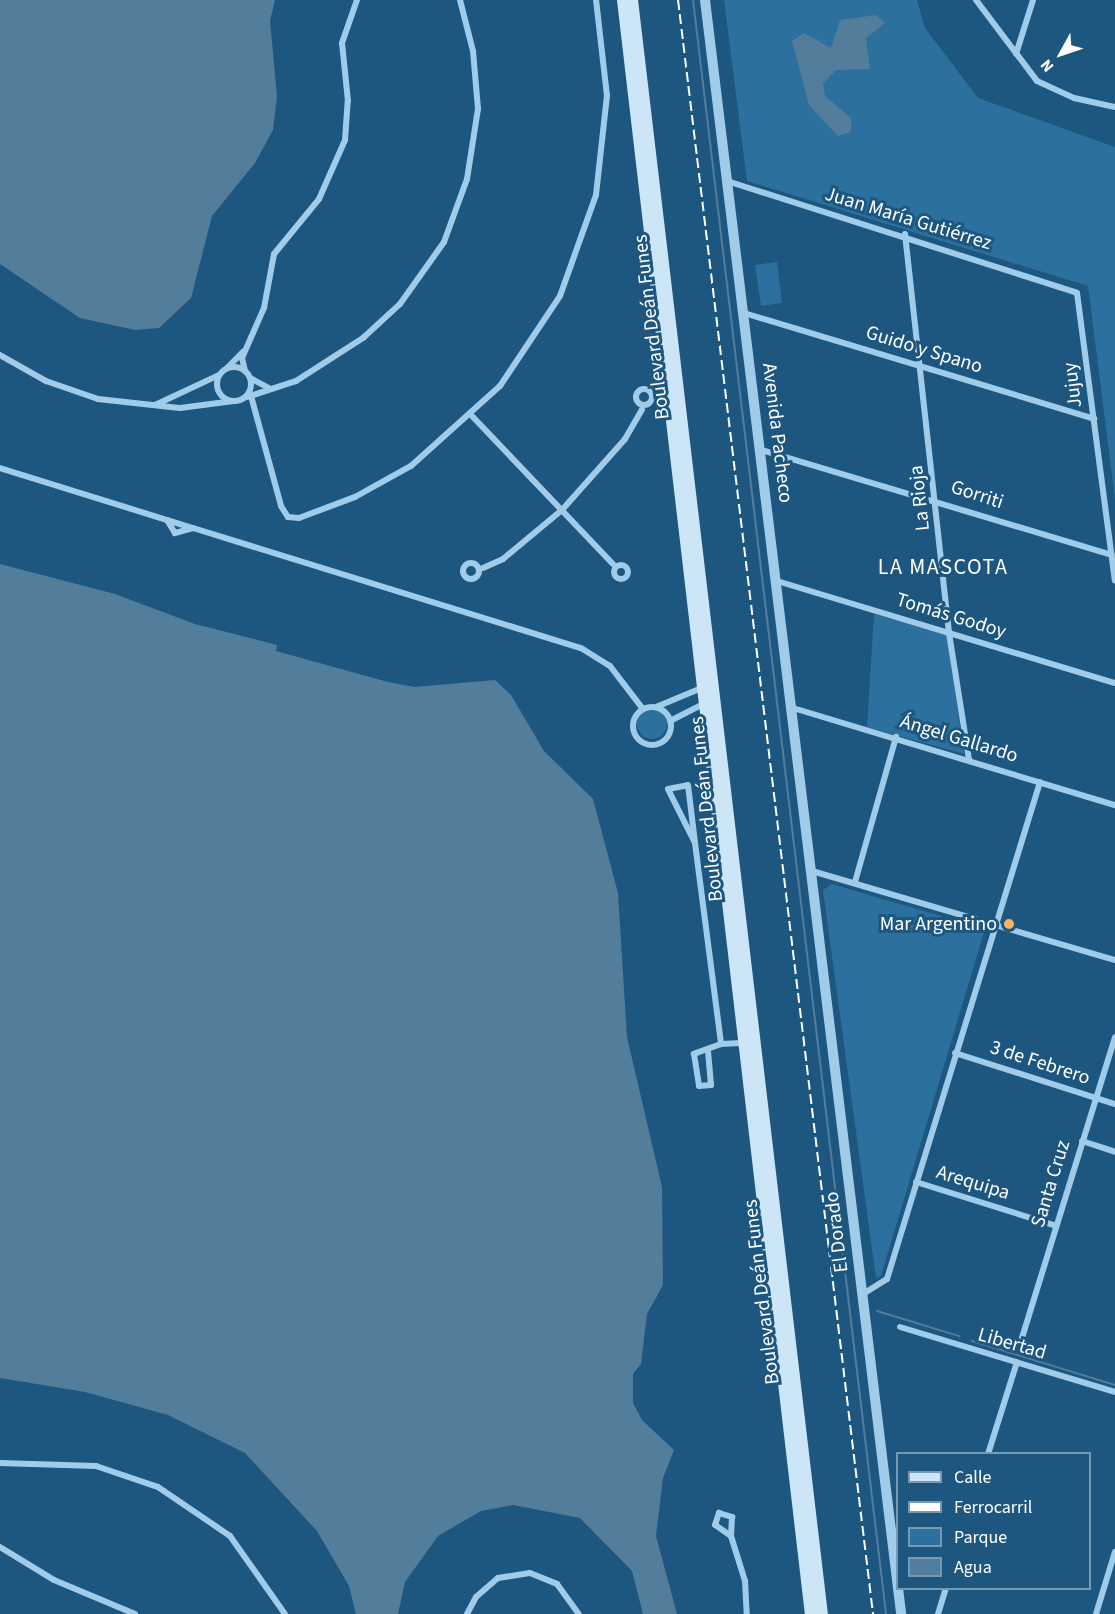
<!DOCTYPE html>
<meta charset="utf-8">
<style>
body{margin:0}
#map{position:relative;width:1115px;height:1614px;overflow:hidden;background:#1d5780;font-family:"Source Sans 3",sans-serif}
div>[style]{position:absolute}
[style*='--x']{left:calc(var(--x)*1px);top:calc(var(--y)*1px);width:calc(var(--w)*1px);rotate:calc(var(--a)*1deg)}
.green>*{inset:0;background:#2c709d}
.round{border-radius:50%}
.water>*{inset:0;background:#527d9b}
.stream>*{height:2px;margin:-1px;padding:0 1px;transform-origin:1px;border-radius:1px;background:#527d9b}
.minor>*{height:6px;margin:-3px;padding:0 3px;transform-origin:3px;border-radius:3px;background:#a1cce9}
.minor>.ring{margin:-3px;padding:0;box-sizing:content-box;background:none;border:6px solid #a1cce9;border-radius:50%}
.tertiary>*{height:10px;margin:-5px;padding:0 5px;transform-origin:5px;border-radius:5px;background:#a1cce9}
.secondary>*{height:12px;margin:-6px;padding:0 6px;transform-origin:6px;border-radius:6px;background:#cce5f7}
.rail>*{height:2px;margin-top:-1px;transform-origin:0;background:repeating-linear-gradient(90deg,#fff 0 10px,transparent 0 14.5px)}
.dots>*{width:16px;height:16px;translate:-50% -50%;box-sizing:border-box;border:3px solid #1d5780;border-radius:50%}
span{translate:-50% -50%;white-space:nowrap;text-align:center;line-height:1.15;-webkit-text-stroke:6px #1d5780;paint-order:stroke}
.street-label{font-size:20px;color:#fff}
.poi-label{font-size:20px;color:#fff}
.right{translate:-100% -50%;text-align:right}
.quarter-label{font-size:22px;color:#fff;letter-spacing:1.5px}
.legend{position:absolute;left:896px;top:1452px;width:195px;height:138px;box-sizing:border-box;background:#1d5780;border:2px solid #779ab3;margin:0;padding:8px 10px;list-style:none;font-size:18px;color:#fff}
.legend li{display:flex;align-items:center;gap:12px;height:30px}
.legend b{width:30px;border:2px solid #779ab3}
.north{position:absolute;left:1031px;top:24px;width:60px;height:60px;-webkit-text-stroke:4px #1d5780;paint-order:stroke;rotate:230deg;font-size:16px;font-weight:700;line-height:24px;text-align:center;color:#fff}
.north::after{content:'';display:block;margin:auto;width:21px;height:27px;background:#fff;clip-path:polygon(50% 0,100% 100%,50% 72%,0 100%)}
</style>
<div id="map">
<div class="green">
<div style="clip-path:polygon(724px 0,917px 0,925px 28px,978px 98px,1115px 147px,1115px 499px,1088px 286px,747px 181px)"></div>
<div style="clip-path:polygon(777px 262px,782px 303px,761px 306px,755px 265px)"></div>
<div style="clip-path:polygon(874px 614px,947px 635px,964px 754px,867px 727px)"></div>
<div class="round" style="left:637px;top:709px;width:30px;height:30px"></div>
<div style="clip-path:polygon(832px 884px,985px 929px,881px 1276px,876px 1278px,823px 890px)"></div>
</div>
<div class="water">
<div style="clip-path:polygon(0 0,275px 0,270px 21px,277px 96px,273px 130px,255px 163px,212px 216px,191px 298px,159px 328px,135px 330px,80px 318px,0 264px)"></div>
<div style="clip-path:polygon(876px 15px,885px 23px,866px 38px,870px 69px,836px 70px,823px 83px,825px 96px,851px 118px,851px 132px,838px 136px,809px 105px,792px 41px,804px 33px,831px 48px,840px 20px)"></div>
<div style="clip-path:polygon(0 564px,115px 594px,195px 624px,277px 645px,276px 651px,388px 682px,414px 687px,495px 680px,511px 695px,544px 751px,593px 799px,618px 893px,627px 1037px,662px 1187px,663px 1285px,647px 1314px,641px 1364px,633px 1374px,633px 1403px,642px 1420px,674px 1450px,663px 1478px,656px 1536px,677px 1614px,643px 1614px,632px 1571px,580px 1518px,513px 1505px,481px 1511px,438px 1536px,405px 1582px,398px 1614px,356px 1614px,349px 1586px,317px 1531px,245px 1453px,168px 1415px,85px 1392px,0 1378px)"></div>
</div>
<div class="stream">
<div style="--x:693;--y:0;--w:1625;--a:83.18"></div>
<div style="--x:877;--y:1311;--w:86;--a:17"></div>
<div style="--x:972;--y:1341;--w:150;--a:17.1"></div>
</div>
<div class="minor">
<div style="--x:976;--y:0;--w:101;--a:53"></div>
<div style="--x:1037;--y:81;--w:41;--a:24.7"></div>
<div style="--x:1074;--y:98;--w:42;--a:12.4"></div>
<div style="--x:1016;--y:54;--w:57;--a:-72.5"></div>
<div style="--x:727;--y:181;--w:367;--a:17.7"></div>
<div style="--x:1077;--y:293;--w:290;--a:82.5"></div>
<div style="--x:905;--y:234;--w:401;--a:83.7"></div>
<div style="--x:949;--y:633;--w:128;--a:81"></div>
<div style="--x:744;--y:313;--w:366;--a:16.8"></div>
<div style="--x:0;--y:355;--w:53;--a:29.5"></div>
<div style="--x:46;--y:381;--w:55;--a:19.1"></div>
<div style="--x:98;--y:399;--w:82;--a:6.3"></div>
<div style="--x:180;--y:408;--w:54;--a:-7.4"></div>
<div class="ring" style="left:217px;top:367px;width:28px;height:28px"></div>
<div style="--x:227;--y:368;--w:23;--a:-45"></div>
<div style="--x:245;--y:371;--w:13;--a:-103"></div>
<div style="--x:242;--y:358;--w:55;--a:-66.3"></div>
<div style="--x:264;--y:308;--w:55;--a:-79.5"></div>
<div style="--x:274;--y:254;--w:71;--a:-50.7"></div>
<div style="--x:319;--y:199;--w:64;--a:-66.2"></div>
<div style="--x:345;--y:140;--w:39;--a:-86"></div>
<div style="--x:348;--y:101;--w:58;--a:-95.9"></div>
<div style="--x:342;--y:43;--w:46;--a:-70.8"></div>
<div style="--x:250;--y:378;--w:21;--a:28"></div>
<div class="ring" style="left:636px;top:389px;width:10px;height:10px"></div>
<div style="--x:251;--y:396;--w:114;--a:74.7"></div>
<div style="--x:281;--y:506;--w:13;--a:58"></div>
<div style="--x:288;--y:517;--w:11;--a:5"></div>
<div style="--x:299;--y:518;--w:60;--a:-20.6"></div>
<div style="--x:355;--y:497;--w:64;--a:-29"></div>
<div style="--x:411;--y:466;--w:120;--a:-42"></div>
<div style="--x:500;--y:386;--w:108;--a:-56.3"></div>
<div style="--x:560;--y:296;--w:107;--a:-70.4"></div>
<div style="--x:596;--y:195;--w:100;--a:-83.7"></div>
<div style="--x:607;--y:96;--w:97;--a:-96.5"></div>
<div style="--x:244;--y:398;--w:55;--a:-18.1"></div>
<div style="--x:296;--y:381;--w:80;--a:-32.7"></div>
<div style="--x:363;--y:338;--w:50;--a:-42.6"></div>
<div style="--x:400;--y:304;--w:76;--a:-54.6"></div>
<div style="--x:444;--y:242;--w:67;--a:-69.9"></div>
<div style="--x:467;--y:179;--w:71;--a:-81.1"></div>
<div style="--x:478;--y:109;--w:58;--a:-94.9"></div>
<div style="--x:473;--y:51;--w:53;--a:-104.3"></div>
<div style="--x:155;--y:405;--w:71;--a:-25.1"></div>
<div style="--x:472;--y:416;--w:204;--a:46.4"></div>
<div style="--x:762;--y:450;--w:365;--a:16.7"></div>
<div style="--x:0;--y:468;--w:202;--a:17.3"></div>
<div style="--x:193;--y:528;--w:19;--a:164"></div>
<div style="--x:175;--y:533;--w:15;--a:-122"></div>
<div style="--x:193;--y:528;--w:406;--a:17.2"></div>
<div style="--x:581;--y:648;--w:34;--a:32"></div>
<div style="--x:610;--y:666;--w:54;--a:52.5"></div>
<div class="ring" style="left:463px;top:563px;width:10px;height:10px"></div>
<div class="ring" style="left:614px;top:565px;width:8px;height:8px"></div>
<div style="--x:483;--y:568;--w:22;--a:-24"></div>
<div style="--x:503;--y:559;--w:77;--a:-39.7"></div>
<div style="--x:562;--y:510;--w:95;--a:-48.4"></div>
<div style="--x:625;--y:439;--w:34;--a:-60"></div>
<div style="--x:777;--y:581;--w:353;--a:16.8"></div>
<div class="ring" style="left:633px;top:707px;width:32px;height:32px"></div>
<div style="--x:656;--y:707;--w:52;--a:-22.6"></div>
<div style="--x:793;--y:708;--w:336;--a:16.8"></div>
<div style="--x:670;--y:721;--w:42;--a:-27.2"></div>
<div style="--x:695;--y:843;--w:60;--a:-116.6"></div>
<div style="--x:668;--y:789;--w:20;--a:-11"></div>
<div style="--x:688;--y:785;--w:58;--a:83.1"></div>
<div style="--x:695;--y:843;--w:203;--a:82.6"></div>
<div style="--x:721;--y:1044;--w:29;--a:160"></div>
<div style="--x:694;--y:1054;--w:32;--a:81"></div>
<div style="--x:699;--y:1086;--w:12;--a:-5"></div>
<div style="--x:711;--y:1085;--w:32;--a:-95"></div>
<div style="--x:812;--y:871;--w:316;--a:16.4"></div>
<div style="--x:855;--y:882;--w:151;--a:-74.2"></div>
<div style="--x:721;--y:1044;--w:20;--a:-3"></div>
<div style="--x:955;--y:1053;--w:168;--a:17.7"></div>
<div style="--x:1082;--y:1141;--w:35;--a:18"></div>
<div style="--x:916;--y:1182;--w:147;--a:17.4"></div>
<div style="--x:863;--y:1294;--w:28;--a:-32"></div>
<div style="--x:887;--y:1279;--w:520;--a:-72.89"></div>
<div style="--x:900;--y:1327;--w:225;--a:16.8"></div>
<div style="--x:1021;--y:1341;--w:318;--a:-72.8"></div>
<div style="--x:988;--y:1454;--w:96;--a:-72.5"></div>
<div style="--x:0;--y:1463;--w:96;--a:1.8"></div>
<div style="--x:96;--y:1466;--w:65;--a:18.7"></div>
<div style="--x:158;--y:1487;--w:87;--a:34.2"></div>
<div style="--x:230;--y:1536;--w:95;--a:54.8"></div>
<div style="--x:719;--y:1513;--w:14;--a:17"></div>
<div style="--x:732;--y:1517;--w:19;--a:93"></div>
<div style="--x:731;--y:1536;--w:19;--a:-145"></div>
<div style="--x:715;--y:1525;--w:13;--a:-72"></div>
<div style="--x:731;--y:1536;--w:47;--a:72.7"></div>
<div style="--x:745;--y:1581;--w:33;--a:87"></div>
<div style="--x:0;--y:1547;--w:63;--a:31.4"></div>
<div style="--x:54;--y:1580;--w:88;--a:22.8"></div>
<div style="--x:467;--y:1614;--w:19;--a:-62"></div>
<div style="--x:476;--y:1597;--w:29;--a:-41"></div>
<div style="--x:498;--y:1578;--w:32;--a:-9"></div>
<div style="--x:530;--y:1573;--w:29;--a:22"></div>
<div style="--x:557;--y:1584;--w:37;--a:54"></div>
<div style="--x:938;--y:1614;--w:27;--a:-73"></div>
<div style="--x:1096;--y:1614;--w:65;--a:-73"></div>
</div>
<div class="tertiary">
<div style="--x:705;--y:0;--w:1600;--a:83.07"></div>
<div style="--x:898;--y:1588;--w:26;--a:83"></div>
</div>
<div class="secondary">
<div style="--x:623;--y:0;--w:1625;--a:83.36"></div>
<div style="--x:632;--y:0;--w:1625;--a:83.29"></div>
</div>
<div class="rail">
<div style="--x:678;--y:0;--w:1626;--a:83.11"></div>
</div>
<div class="dots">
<div style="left:1009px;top:924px;background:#f9b55f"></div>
</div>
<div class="street-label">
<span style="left:908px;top:219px;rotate:17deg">Juan María Gutiérrez</span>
<span style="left:652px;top:327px;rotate:-97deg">Boulevard Deán Funes</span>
<span style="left:924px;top:350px;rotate:17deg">Guido y Spano</span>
<span style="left:1073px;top:385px;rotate:-97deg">Jujuy</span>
<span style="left:777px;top:433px;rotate:83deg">Avenida Pacheco</span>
<span style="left:977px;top:495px;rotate:18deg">Gorriti</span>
<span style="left:920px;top:498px;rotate:-96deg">La Rioja</span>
<span style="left:951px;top:616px;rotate:17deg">Tomás Godoy</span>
<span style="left:959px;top:739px;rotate:17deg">Ángel Gallardo</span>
<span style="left:707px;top:809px;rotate:-96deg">Boulevard Deán Funes</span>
<span style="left:1040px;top:1063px;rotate:18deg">3 de Febrero</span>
<span style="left:973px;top:1183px;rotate:17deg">Arequipa</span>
<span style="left:1051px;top:1184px;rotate:-73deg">Santa Cruz</span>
<span style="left:837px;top:1232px;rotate:-97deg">El Dorado</span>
<span style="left:762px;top:1292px;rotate:-97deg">Boulevard Deán Funes</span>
<span style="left:1012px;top:1344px;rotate:16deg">Libertad</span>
</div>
<div class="poi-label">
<span class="right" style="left:997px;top:924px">Mar Argentino</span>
</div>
<div class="quarter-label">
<span style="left:943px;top:568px">LA MASCOTA</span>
</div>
<ul class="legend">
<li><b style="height:8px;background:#cce5f7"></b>Calle</li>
<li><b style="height:8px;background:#fff"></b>Ferrocarril</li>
<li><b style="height:16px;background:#2c709d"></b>Parque</li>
<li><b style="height:16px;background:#527d9b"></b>Agua</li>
</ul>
<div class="north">N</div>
</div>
